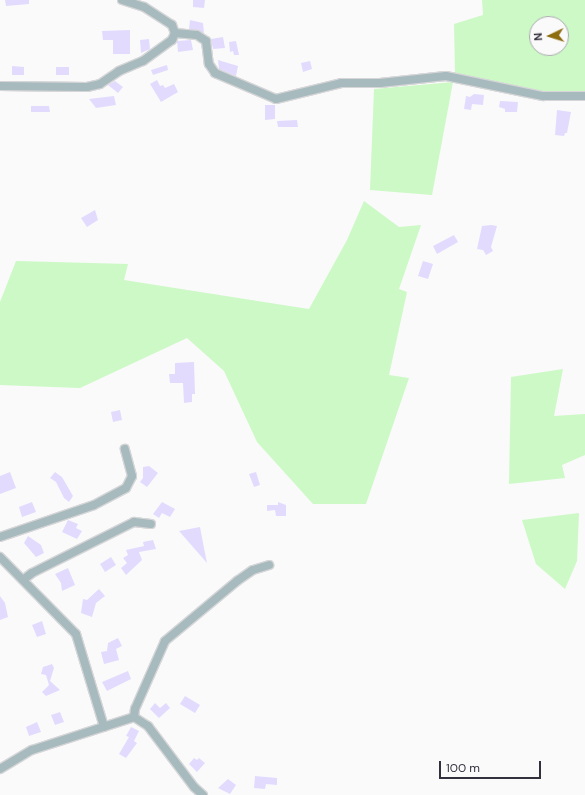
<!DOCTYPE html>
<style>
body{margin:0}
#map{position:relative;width:585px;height:795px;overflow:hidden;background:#fafafa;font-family:"DM Sans",sans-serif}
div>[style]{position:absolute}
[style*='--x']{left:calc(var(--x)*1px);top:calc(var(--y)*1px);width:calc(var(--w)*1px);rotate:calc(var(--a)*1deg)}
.green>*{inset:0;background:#ccf9c5}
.building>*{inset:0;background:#e2dbfe}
.roads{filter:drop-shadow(1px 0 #d6d6d8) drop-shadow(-1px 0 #d6d6d8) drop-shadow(0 1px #d6d6d8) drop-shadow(0 -1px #d6d6d8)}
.minor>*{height:8px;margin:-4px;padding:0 4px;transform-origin:4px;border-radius:4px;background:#a7babe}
span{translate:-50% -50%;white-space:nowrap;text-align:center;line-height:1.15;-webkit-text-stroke:3px #fafafa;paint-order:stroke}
.north{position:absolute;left:529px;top:16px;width:40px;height:40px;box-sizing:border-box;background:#fafafa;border:1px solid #aaa9af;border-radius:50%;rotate:266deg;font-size:11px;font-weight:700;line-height:16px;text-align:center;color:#33303e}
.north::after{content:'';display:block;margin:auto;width:14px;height:18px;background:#8d6d10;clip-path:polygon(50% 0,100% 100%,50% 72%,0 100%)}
.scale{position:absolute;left:439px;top:761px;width:102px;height:18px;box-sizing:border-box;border:2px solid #33303e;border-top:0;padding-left:5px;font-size:12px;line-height:14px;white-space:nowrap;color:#33303e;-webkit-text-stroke:3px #fafafa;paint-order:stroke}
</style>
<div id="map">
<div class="green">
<div style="clip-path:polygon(evenodd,482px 0,585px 0,585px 92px,543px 91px,455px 74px,454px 24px,483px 15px,482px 0,537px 24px,561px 24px,561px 48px,537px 48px,537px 24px)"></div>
<div style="clip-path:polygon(453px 82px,432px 195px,370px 190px,374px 89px)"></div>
<div style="clip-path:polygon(364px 201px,399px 227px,421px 225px,399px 289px,407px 292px,389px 375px,409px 378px,366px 504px,313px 504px,257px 442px,224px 371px,187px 338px,80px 388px,0 385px,0 302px,16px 261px,128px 264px,124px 280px,309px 309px,347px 240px)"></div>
<div style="clip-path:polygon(563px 369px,554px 416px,585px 414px,585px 455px,562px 465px,565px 478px,509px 484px,511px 377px)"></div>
<div style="clip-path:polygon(579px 513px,577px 561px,565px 589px,536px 564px,522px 520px)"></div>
</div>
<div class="building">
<div style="clip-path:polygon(5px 0,29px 0,29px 4px,6px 6px)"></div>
<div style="clip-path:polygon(193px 0,205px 0,204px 8px,193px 7px)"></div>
<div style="clip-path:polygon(190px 20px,203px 23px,204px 33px,189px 29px)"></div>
<div style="clip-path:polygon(130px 30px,130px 54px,113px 54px,113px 40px,103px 40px,102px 31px)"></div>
<div style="clip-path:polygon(223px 37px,225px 48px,213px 49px,211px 39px)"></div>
<div style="clip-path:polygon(149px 39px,150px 49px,141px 53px,140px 40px)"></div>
<div style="clip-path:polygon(191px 40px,193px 50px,178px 52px,177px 41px)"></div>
<div style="clip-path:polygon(236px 41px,239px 55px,234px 55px,233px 51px,230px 52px,229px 42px)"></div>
<div style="clip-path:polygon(218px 60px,238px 66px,236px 76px,219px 69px)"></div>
<div style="clip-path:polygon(310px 61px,312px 69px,303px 72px,301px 63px)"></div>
<div style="clip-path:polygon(167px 65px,168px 70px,153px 75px,151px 70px)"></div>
<div style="clip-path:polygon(12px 66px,24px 67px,24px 75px,12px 75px)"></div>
<div style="clip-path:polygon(56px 67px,69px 67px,69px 75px,56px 75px)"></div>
<div style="clip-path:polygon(157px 80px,160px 86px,163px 85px,165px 88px,174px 84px,178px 92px,161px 102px,150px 84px)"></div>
<div style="clip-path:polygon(115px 81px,123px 87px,118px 93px,108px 85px)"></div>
<div style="clip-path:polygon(474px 94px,484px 95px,483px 105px,472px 104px,471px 110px,464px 109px,466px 96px,470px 97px)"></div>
<div style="clip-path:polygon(114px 96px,116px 105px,96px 108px,89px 99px)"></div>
<div style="clip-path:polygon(500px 101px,518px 102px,517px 112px,505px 112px,505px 109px,499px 107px)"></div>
<div style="clip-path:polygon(265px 105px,275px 105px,275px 119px,265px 120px)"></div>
<div style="clip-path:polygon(31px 106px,49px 106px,50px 112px,31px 112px)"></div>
<div style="clip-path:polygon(557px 110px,571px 112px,567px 133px,565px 133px,564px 136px,555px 135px)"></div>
<div style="clip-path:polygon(297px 120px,298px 127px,278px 127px,277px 121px)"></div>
<div style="clip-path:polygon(95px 210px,98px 220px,87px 227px,81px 218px)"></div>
<div style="clip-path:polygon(491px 225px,497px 226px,491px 247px,493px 251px,486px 255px,483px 250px,477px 249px,482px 226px)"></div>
<div style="clip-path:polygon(454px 235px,458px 242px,437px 254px,433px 246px)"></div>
<div style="clip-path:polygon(423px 261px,433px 264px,428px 279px,418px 276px)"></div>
<div style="clip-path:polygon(194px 362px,195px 394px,192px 394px,192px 402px,184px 403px,183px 383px,170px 383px,169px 374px,175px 374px,175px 363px)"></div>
<div style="clip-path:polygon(120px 410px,122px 420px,113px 422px,111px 412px)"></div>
<div style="clip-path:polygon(149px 466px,158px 473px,147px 487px,140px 482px,143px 478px,143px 467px)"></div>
<div style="clip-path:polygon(10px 472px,16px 488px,0 494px,0 476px)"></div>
<div style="clip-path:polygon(55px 472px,62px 477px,73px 496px,69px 502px,64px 498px,56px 482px,50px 478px)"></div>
<div style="clip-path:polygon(256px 472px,260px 485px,254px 487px,249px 474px)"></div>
<div style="clip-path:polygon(32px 502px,36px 512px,22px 517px,19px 507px)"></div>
<div style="clip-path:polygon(162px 502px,175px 509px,170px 517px,162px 513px,159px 518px,153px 514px)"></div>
<div style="clip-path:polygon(278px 502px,286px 505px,286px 516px,276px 516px,275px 510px,267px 511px,267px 505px,278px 505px)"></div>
<div style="clip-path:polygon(68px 520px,78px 524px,76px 528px,82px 531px,77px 539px,62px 532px)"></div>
<div style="clip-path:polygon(200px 527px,204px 548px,207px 563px,179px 531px)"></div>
<div style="clip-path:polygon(28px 536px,41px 545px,44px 553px,36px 557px,24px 543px)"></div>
<div style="clip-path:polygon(153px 540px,156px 549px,139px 552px,142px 560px,126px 575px,121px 568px,127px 563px,123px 558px,128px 555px,126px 550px,144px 546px,143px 542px)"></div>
<div style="clip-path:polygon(111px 557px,116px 565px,105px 572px,100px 564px)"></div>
<div style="clip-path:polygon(68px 568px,75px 585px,62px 591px,61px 583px,55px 574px)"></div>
<div style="clip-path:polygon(99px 589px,105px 596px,96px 603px,92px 617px,81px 613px,83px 599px,87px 600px)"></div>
<div style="clip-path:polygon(0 596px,5px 603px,8px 617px,0 620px)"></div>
<div style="clip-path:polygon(42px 621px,46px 634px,37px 637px,32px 625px)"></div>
<div style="clip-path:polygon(118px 638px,122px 646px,116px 649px,119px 660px,104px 664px,101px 652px,107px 651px,108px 643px)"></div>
<div style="clip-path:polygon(52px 664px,54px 668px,50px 681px,60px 690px,46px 696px,42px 692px,49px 685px,46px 675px,41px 674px,43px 667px)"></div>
<div style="clip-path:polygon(128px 671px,131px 679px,107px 691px,102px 682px)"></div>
<div style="clip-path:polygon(185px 696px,200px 705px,195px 713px,180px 704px)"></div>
<div style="clip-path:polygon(155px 703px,160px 708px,166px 703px,170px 708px,159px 718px,150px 709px)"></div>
<div style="clip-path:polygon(60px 712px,64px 722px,55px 725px,51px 715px)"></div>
<div style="clip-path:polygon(37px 722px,41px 732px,29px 736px,26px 727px)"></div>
<div style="clip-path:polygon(131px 727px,139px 731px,134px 741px,137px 743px,126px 758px,119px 754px,129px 737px,126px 736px)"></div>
<div style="clip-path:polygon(194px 758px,197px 760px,199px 758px,205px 763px,197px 772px,189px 764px)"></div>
<div style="clip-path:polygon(255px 776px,277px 778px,277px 785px,266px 784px,265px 789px,254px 788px)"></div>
<div style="clip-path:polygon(228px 779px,236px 785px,230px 794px,218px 788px)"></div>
</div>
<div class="roads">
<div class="minor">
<div style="--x:175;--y:33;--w:22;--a:5"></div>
<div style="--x:197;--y:35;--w:11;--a:34"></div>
<div style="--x:206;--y:41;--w:23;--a:83"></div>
<div style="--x:209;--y:64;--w:11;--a:56"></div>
<div style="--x:215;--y:73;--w:66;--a:23.1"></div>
<div style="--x:276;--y:99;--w:67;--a:-13.8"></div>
<div style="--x:341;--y:83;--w:39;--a:0"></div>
<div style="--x:380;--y:83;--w:66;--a:-6.1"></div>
<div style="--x:446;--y:76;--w:99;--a:11.7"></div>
<div style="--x:543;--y:96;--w:42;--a:0"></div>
<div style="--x:0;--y:86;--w:87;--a:0.7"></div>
<div style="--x:87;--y:87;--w:13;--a:-13"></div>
<div style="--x:100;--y:84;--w:23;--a:-34"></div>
<div style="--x:119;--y:71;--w:26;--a:-23"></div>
<div style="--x:143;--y:61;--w:36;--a:-36"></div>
<div style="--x:172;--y:40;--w:8;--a:-67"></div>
<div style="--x:175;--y:33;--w:9;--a:-111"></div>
<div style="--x:172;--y:25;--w:33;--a:-147"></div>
<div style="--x:144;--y:7;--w:23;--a:-162"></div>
<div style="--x:0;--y:537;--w:99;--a:-18.8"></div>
<div style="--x:94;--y:505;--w:36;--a:-28"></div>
<div style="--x:126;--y:488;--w:13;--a:-63"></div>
<div style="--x:132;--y:476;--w:28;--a:-105"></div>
<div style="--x:0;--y:557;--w:108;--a:45.4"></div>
<div style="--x:76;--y:634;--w:97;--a:73.2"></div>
<div style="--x:23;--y:580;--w:11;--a:-38"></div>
<div style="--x:32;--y:573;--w:114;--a:-26.6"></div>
<div style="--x:134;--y:522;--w:17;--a:7"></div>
<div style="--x:134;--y:717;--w:8;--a:-83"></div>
<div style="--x:135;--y:709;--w:74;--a:-66.2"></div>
<div style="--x:165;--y:641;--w:94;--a:-39.8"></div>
<div style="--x:237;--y:581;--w:19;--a:-35"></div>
<div style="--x:253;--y:570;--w:17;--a:-17"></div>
<div style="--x:0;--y:769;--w:37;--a:-31"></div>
<div style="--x:32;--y:750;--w:107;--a:-17.9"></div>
<div style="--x:134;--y:717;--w:17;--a:33"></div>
<div style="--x:148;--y:726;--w:76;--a:53"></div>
<div style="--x:194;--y:787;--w:12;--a:42"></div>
</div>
</div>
<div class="north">N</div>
<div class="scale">100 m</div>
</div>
